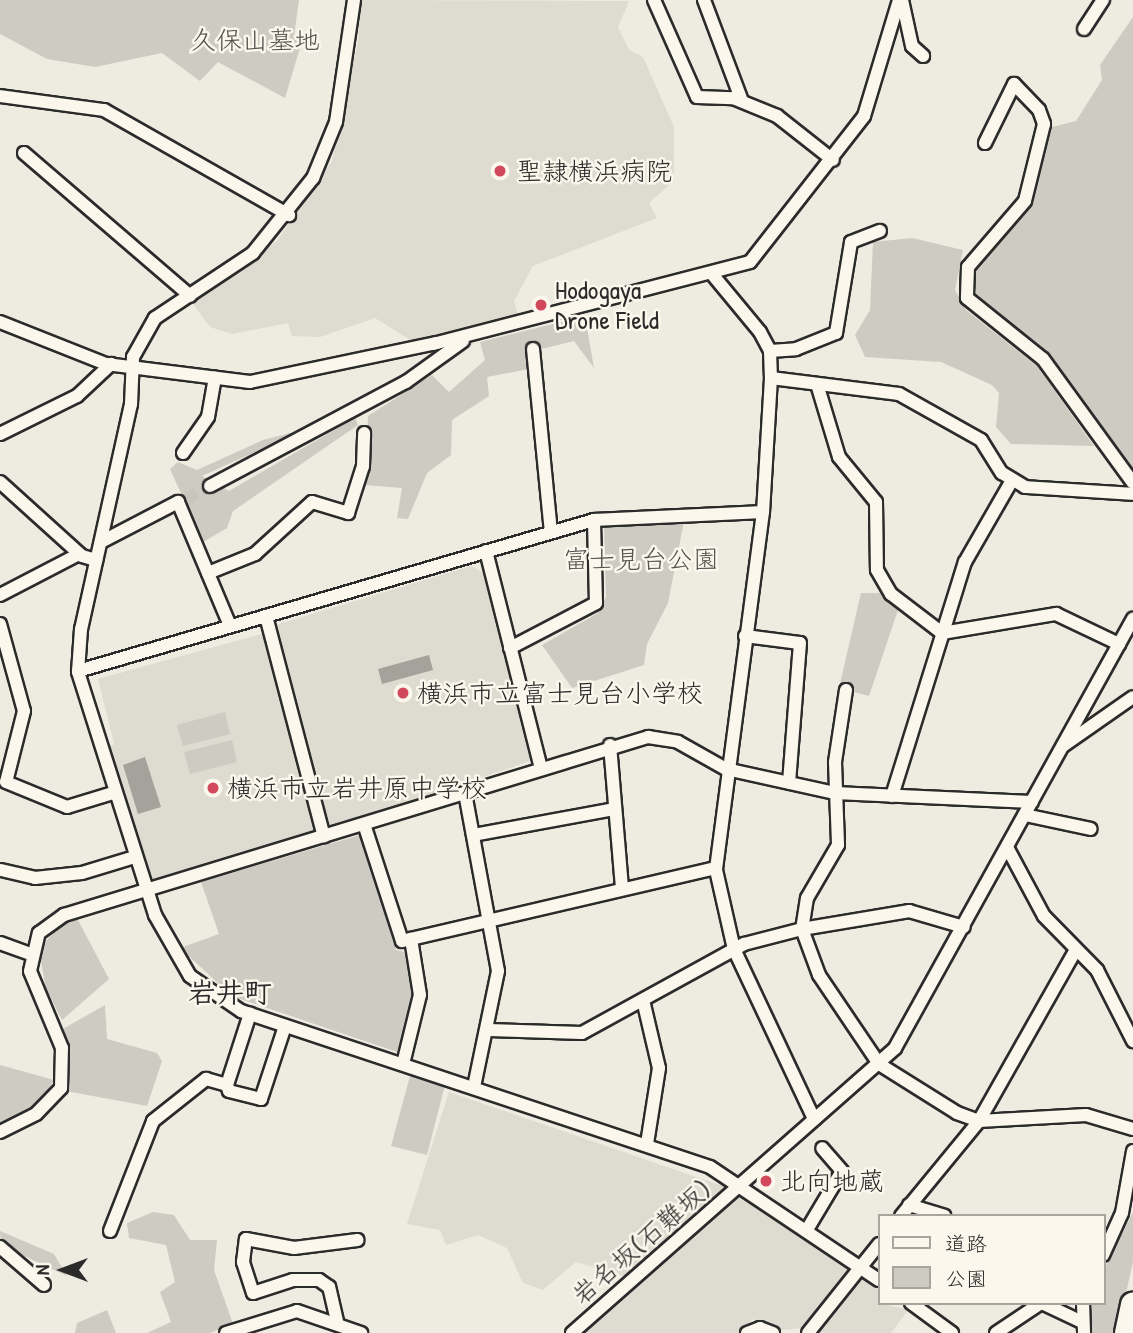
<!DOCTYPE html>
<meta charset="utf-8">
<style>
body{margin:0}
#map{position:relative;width:1133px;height:1333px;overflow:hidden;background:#eeebe0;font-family:"Patrick Hand","Klee One",sans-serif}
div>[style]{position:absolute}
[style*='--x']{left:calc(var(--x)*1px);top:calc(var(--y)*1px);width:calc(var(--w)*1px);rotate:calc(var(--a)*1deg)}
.built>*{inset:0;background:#dedbd1}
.green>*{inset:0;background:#cecbc2}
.water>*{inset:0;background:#a4a29a}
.street-tunnel>*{height:12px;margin-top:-6px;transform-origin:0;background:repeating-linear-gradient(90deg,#c7c5bc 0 12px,transparent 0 18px)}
.roads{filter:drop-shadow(2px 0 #2b2b2b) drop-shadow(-2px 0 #2b2b2b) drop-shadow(0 2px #2b2b2b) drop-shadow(0 -2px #2b2b2b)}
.street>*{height:12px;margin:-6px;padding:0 6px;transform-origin:6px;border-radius:6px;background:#fbf7ec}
.highway>*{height:24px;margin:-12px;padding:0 12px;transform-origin:12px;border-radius:12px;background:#fbf7ec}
.dots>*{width:19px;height:19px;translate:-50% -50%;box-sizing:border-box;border:4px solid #fbf7ec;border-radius:50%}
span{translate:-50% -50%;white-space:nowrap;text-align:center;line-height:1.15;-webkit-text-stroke:5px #fbf7ec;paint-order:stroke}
.park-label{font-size:26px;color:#545351}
.poi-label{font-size:26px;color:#2b2b2b}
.left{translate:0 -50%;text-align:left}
.street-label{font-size:26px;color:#2b2b2b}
.neighbourhood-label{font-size:28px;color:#2b2b2b;font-weight:700}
.legend{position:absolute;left:878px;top:1214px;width:228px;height:91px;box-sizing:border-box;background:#fbf7ec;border:2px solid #a8a59f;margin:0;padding:9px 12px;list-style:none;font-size:21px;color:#2b2b2b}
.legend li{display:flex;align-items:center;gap:14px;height:35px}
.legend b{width:35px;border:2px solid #a8a59f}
.north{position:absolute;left:28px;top:1235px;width:70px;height:70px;-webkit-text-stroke:5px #fbf7ec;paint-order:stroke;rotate:270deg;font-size:19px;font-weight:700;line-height:28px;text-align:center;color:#2b2b2b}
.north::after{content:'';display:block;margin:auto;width:24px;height:32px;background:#2b2b2b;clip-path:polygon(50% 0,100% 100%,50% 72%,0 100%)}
</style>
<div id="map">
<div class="built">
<div style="clip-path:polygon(360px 0,629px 1px,618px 27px,629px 50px,643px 57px,674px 127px,674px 181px,649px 203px,657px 218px,533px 266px,514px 301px,519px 319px,412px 341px,375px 318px,320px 337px,292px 336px,288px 323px,232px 334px,210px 327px,192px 303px,277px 241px,332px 161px,358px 42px)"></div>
<div style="clip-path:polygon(471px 566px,485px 574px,533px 760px,331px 829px,272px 626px)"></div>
<div style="clip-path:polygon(265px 633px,317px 829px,159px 886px,152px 881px,106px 747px,114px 744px,98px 679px)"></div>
<div style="clip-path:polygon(449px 1092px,740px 1192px,849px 1269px,803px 1328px,782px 1330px,753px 1319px,740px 1333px,579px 1333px,637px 1280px,576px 1262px,543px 1290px,523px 1283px,507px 1248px,478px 1235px,446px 1245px,440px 1230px,407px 1224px)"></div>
<div style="clip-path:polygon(863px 1277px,879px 1289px,879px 1303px,908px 1310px,891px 1333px,814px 1333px)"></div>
</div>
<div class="green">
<div style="clip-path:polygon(0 0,299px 0,294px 36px,302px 41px,285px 98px,218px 62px,200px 81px,162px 53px,95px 67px,47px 59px,0 34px)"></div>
<div style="clip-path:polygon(1133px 17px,1133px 471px,1044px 351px,972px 295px,972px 273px,1028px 204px,1048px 128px,1076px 121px,1102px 80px,1100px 65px)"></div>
<div style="clip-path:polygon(912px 238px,963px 250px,955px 290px,966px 310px,1037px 366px,1094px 446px,1011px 444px,996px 427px,999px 393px,992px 385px,941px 362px,865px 357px,855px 335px,870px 310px,873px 242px)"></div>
<div style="clip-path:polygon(585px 316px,594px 368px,574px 341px,529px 352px,529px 369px,487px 377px,489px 396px,452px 420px,451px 455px,427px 473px,408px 519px,397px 518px,402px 488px,365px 485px,368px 416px,432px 375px,449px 392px,485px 360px,480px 342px)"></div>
<div style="clip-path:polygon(355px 418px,358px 425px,233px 511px,227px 528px,203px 542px,170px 469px,178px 462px,197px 470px,263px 440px,306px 429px,202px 476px,229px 491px)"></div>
<div style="clip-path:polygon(684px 521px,668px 603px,647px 644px,644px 665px,572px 688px,542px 645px,598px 613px,606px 597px,604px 525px)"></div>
<div style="clip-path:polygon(861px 593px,880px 593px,898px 610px,869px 696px,839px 688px)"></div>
<div style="clip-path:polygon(225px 712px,230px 734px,183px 746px,177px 725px)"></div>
<div style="clip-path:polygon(232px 740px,237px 762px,190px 774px,184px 752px)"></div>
<div style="clip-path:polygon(360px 835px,396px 950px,410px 953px,415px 994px,397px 1052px,232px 996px,180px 948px,219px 934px,201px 882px)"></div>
<div style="clip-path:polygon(77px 918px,109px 979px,62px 1020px,46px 989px,39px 949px,64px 921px)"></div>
<div style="clip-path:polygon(105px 1005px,107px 1039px,157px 1053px,162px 1061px,147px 1106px,66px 1091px,70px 1048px,61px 1030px)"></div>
<div style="clip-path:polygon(0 1065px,54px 1080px,41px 1101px,0 1125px)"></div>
<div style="clip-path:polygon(410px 1076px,445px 1085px,427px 1155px,391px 1146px)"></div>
<div style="clip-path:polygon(153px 1212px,174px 1215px,190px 1240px,217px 1240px,214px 1270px,233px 1324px,210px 1333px,147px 1333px,171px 1322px,160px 1292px,175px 1282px,166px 1245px,129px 1238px,127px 1223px)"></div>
<div style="clip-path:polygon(1133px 1212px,1133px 1262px,1117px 1333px,1090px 1333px,1088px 1303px,1103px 1303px,1103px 1272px)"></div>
<div style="clip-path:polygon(0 1231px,54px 1254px,67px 1276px,1px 1245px)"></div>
<div style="clip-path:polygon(107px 1310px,116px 1333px,75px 1333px,77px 1323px)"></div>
</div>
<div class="water">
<div style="clip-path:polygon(429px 655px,433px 670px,382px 684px,378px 669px)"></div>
<div style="clip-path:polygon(145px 757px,161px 807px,138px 814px,123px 765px)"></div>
</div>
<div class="street-tunnel">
<div style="--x:170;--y:508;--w:46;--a:-28.8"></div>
</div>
<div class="roads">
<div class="street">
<div style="--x:354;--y:0;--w:123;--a:98.4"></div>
<div style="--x:336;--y:122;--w:61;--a:112.3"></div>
<div style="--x:313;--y:178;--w:96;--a:128.7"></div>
<div style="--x:253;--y:253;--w:118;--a:146.4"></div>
<div style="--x:155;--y:318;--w:45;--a:119.4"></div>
<div style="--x:133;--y:357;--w:47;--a:92.4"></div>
<div style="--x:131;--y:404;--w:230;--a:102.5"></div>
<div style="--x:81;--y:629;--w:43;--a:94"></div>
<div style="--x:78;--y:672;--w:255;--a:72.4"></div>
<div style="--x:155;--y:915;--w:70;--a:60.2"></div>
<div style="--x:190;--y:976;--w:62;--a:34.5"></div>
<div style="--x:241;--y:1011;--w:494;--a:18.4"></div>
<div style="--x:710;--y:1167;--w:203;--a:33.8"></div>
<div style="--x:654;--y:0;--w:106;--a:66.1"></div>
<div style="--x:697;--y:97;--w:36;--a:2"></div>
<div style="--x:733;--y:98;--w:48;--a:22.2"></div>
<div style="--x:777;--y:116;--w:71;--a:38.2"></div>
<div style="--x:704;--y:0;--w:108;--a:69.4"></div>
<div style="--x:902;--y:0;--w:47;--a:77.7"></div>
<div style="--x:912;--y:46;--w:15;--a:42"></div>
<div style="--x:1084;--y:29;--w:35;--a:-57"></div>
<div style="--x:0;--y:96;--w:105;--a:7.7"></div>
<div style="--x:104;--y:110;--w:213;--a:29.6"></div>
<div style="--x:985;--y:143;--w:66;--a:-63.8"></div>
<div style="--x:1014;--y:84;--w:36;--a:46"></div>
<div style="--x:1039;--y:110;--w:15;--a:70"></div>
<div style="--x:1044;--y:124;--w:79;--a:103.9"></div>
<div style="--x:1025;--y:201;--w:87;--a:130.8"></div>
<div style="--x:968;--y:267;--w:31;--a:92"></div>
<div style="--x:967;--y:298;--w:97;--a:38.8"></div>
<div style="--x:1043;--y:359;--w:153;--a:54"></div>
<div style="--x:24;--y:153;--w:219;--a:40.7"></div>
<div style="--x:712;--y:274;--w:75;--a:50.4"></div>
<div style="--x:760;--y:332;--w:21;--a:62"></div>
<div style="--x:770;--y:351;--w:27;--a:88"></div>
<div style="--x:771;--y:378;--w:134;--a:93.4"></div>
<div style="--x:763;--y:512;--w:361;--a:97.5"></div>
<div style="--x:716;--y:870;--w:81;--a:77.2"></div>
<div style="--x:734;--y:949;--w:188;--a:64.8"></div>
<div style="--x:0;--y:322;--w:114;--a:21.6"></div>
<div style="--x:106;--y:364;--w:145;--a:7.1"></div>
<div style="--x:250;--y:382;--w:191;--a:-11.8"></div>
<div style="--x:433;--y:344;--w:327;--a:-14.5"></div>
<div style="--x:750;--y:262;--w:185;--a:-52"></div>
<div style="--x:864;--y:116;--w:121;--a:-73.2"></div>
<div style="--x:533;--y:349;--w:183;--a:84.4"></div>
<div style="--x:770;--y:351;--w:26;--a:-4"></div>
<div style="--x:796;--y:349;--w:43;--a:-21.8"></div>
<div style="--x:836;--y:333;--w:92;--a:-80.6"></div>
<div style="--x:851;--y:242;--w:31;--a:-21"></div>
<div style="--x:771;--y:378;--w:129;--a:7.1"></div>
<div style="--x:899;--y:394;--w:94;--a:29.3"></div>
<div style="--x:981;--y:440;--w:39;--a:58"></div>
<div style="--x:1002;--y:473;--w:27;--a:31"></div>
<div style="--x:1025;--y:487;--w:108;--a:3.7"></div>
<div style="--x:817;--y:384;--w:76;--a:73.2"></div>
<div style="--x:839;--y:457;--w:58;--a:50.6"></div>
<div style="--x:876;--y:502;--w:68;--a:89.2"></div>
<div style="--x:877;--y:570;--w:28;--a:60"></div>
<div style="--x:891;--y:594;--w:64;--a:37.4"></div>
<div style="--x:942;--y:633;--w:116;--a:-9.5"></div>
<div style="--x:1056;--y:614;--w:70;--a:25.5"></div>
<div style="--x:0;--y:434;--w:86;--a:-26.3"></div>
<div style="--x:77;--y:396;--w:47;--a:-43.3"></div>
<div style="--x:183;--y:453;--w:44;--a:-55.2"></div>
<div style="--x:208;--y:417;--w:40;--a:-80"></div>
<div style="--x:0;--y:482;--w:110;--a:42.1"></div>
<div style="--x:82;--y:556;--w:15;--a:16"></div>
<div style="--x:210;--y:486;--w:222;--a:-28"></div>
<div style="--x:406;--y:382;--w:70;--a:-35.7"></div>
<div style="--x:101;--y:542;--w:87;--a:-27.5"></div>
<div style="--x:178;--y:502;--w:134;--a:67.2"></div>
<div style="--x:486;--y:551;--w:224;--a:75.8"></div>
<div style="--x:208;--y:573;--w:51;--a:-22"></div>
<div style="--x:255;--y:554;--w:77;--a:-42.4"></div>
<div style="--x:312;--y:502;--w:38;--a:17"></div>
<div style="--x:348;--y:513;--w:49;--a:-72.3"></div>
<div style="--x:363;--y:466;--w:33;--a:-88"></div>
<div style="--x:0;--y:595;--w:89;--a:-27.4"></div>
<div style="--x:266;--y:616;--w:228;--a:75.3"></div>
<div style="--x:0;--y:624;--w:90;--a:74.6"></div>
<div style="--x:24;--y:711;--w:73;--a:104.2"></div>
<div style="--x:6;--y:782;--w:66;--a:22.3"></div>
<div style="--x:67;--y:807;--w:48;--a:-16.9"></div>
<div style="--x:745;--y:636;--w:55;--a:7.3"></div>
<div style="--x:800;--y:643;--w:140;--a:94.5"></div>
<div style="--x:510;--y:648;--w:97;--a:-27.6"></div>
<div style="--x:596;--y:603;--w:83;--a:-91.4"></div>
<div style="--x:78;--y:671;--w:538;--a:-16.31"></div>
<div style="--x:594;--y:520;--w:169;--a:-2.7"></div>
<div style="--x:846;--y:690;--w:73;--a:98.7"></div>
<div style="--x:835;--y:762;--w:83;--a:87.9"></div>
<div style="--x:838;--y:845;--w:61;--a:120.3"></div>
<div style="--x:807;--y:898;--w:31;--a:99"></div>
<div style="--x:802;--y:929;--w:49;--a:69.7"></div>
<div style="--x:819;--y:975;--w:107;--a:56"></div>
<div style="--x:879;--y:1064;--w:92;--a:32.1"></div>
<div style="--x:957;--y:1113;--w:23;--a:20"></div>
<div style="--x:979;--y:1121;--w:107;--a:-3.2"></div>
<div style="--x:1086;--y:1115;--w:49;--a:16.6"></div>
<div style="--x:610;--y:745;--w:144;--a:85.2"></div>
<div style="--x:1063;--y:746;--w:85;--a:-35"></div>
<div style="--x:465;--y:793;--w:181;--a:79.5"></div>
<div style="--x:498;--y:971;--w:118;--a:101.7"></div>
<div style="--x:892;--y:796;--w:245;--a:-72.7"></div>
<div style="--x:965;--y:562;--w:92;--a:-60.1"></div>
<div style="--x:1025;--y:815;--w:67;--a:12"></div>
<div style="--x:364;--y:824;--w:123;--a:72"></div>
<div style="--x:402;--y:941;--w:322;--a:-13.1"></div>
<div style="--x:473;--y:835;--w:144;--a:-10.4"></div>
<div style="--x:1008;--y:849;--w:76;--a:61.8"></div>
<div style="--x:1044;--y:916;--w:76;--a:45.5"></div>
<div style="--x:1097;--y:970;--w:80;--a:63.1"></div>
<div style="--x:1;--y:870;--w:35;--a:13"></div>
<div style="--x:35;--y:878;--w:47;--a:-6.1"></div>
<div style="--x:82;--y:873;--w:55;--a:-16.8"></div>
<div style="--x:0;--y:943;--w:32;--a:20"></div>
<div style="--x:643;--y:1000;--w:70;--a:76.8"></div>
<div style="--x:659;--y:1068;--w:77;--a:99"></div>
<div style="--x:489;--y:1030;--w:93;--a:1.8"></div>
<div style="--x:582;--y:1033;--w:185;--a:-28.8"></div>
<div style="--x:744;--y:944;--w:60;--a:-14.5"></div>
<div style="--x:802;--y:929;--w:109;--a:-9.5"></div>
<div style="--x:909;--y:911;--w:57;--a:16.2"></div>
<div style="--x:403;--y:1064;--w:71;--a:-76.2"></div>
<div style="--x:420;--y:995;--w:57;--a:-99.1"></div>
<div style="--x:227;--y:1085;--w:6;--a:72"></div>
<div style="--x:229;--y:1091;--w:33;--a:14"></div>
<div style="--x:261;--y:1099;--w:77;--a:-71.8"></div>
<div style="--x:0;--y:1132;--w:40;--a:-26.6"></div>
<div style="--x:36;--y:1114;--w:36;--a:-46"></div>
<div style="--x:61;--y:1088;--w:40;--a:-88.6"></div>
<div style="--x:62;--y:1048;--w:83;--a:-112.6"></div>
<div style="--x:30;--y:971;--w:39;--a:-77"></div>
<div style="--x:39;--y:933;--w:31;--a:-36"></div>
<div style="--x:64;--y:915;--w:611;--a:-16.95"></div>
<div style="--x:648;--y:737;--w:30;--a:9"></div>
<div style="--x:678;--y:742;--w:55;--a:29.4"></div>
<div style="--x:726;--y:769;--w:112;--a:12.4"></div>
<div style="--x:835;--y:793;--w:197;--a:2.6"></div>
<div style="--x:909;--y:1205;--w:37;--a:17"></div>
<div style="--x:901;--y:1216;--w:123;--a:-50.6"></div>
<div style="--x:979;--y:1121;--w:195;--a:-60.5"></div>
<div style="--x:808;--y:1228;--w:66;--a:-59.2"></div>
<div style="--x:842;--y:1171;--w:30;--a:-131"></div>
<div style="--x:110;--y:1231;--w:118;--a:-68.6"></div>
<div style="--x:153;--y:1121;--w:68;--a:-38.4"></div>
<div style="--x:206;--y:1079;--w:22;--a:16"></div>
<div style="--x:227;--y:1085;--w:75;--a:-72.1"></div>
<div style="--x:0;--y:1247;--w:58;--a:40.8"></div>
<div style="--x:1103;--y:1255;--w:46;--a:-65.7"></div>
<div style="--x:1122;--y:1213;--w:63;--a:-79.9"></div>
<div style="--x:911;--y:1303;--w:51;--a:36.2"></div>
<div style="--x:1042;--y:1303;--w:44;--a:25.4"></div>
<div style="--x:1083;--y:1303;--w:30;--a:88"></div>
<div style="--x:337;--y:1321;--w:35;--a:-103"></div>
<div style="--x:329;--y:1287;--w:12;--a:-145"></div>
<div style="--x:319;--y:1280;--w:26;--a:180"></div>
<div style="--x:293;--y:1280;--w:42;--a:162"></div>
<div style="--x:253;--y:1293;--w:33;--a:-108"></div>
<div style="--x:243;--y:1262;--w:23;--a:-83"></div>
<div style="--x:246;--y:1239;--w:49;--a:10.6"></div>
<div style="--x:294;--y:1248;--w:64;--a:-7.2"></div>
<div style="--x:226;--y:1333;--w:74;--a:-17.2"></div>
<div style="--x:297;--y:1311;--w:68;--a:19"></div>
<div style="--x:572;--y:1333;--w:431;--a:-41.4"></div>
<div style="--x:895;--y:1048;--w:491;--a:-61"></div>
<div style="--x:747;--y:1333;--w:14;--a:-21"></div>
<div style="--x:760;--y:1328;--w:14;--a:21"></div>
<div style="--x:808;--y:1333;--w:114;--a:-51.4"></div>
<div style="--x:996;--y:1333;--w:54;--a:-33.7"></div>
</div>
<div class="highway">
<div style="--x:1127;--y:1333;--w:29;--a:-78"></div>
</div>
</div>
<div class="dots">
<div style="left:500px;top:171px;background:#d1495b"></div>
<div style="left:541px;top:305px;background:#d1495b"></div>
<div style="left:403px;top:693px;background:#d1495b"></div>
<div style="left:213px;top:788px;background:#d1495b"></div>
<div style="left:766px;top:1181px;background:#d1495b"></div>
</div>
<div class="park-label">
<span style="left:255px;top:40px">久保山墓地</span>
<span style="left:641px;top:559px">富士見台公園</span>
</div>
<div class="poi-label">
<span class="left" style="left:516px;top:171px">聖隷横浜病院</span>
<span class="left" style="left:555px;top:305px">Hodogaya<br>Drone Field</span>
<span class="left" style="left:417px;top:693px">横浜市立富士見台小学校</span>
<span class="left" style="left:227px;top:788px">横浜市立岩井原中学校</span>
<span class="left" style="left:780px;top:1181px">北向地蔵</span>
</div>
<div class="street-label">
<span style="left:641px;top:1242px;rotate:-41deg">岩名坂(石難坂)</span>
</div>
<div class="neighbourhood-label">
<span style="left:230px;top:992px">岩井町</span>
</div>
<ul class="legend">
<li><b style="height:9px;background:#fbf7ec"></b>道路</li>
<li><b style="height:19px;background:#cecbc2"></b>公園</li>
</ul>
<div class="north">N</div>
</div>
